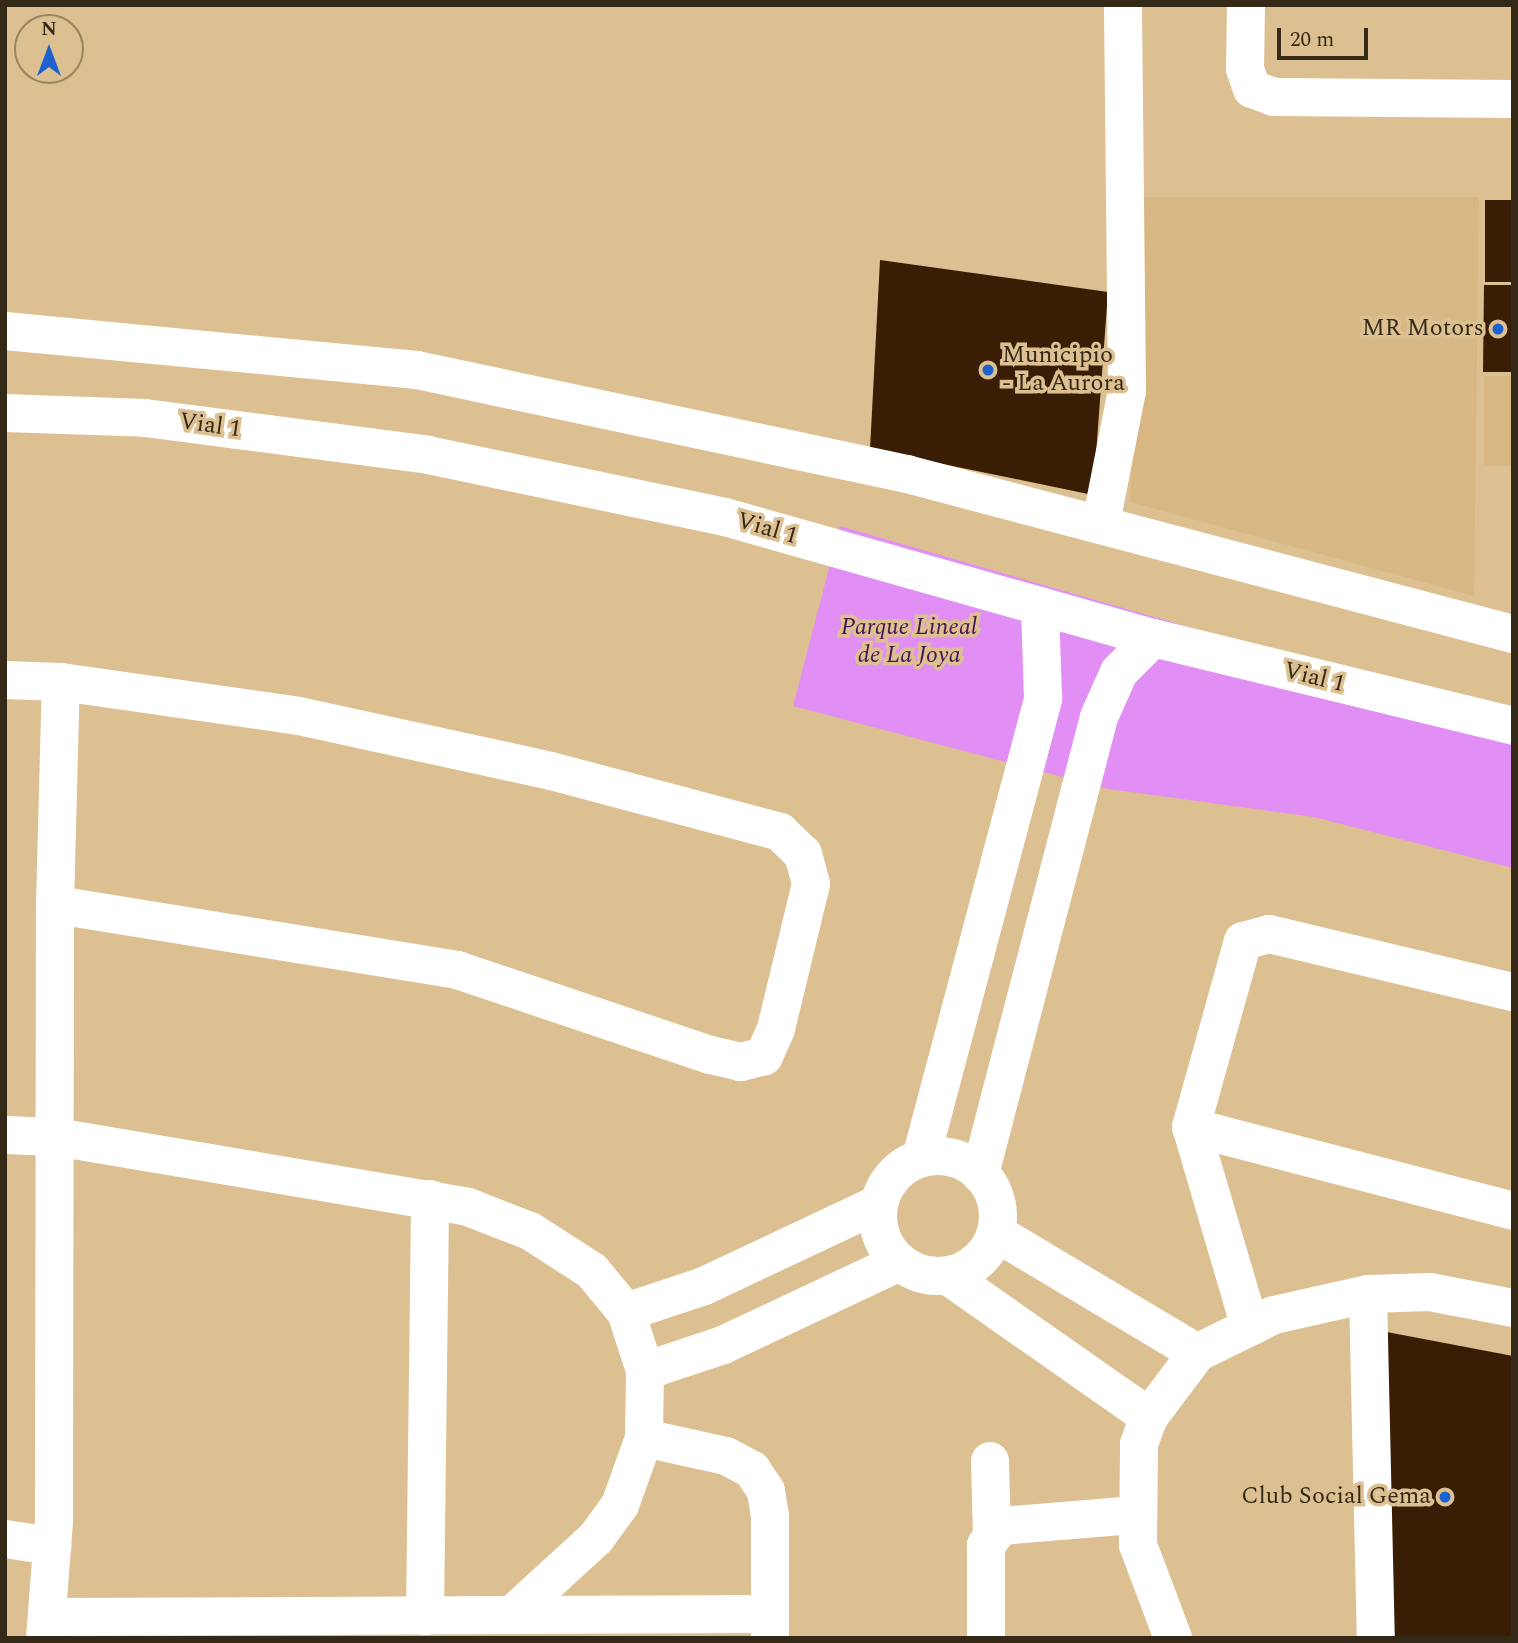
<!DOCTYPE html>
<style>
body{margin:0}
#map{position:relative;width:1518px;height:1643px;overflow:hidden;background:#dcc091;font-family:Spectral,serif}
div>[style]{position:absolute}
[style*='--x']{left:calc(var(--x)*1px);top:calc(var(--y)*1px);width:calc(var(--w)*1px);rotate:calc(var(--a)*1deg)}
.built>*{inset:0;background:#d8b782}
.green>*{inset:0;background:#e18ff5}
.building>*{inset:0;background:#391e05}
.minor>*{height:38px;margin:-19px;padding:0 19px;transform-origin:19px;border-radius:19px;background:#fff}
.minor>.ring{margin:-19px;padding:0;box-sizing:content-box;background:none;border:38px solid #fff;border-radius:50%}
.dots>*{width:19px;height:19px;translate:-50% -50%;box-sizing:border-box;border:4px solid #dcc091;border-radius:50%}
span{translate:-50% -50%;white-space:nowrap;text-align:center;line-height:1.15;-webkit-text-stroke:7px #dcc091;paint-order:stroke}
.poi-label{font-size:24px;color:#342916}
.right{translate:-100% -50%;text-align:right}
.left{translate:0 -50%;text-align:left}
.street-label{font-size:24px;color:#342916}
.park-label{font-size:24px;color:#481554;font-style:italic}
.frame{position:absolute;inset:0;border:7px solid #342916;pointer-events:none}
.north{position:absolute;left:14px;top:14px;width:70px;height:70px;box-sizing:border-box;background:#dcc091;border:2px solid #998460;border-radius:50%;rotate:0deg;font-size:19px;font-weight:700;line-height:28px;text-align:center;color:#342916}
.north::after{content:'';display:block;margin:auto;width:24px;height:32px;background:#1c61cd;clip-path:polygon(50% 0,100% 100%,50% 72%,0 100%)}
.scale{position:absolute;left:1277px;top:28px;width:91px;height:32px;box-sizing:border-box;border:4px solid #342916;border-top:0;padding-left:9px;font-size:21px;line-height:24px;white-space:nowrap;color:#342916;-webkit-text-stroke:5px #dcc091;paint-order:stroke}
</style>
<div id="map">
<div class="built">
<div style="clip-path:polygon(1143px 197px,1479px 197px,1474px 596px,1130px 502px)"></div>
<div style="clip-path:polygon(1484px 376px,1513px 376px,1513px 466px,1484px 466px)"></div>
</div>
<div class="green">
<div style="clip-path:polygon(840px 526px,1513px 721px,1513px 868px,1314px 817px,1108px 789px,793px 706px)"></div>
</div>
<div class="building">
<div style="clip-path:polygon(1485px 200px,1513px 200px,1513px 282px,1485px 282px)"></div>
<div style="clip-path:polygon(880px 260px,1108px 292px,1093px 495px,870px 449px)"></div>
<div style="clip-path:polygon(1484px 285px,1513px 285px,1513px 372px,1483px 372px)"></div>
<div style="clip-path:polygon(1371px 1329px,1513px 1356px,1513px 1638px,1381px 1638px)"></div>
</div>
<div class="minor">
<div style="--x:1246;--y:5;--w:64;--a:90.9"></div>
<div style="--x:1245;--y:69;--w:21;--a:71"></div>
<div style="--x:1252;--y:89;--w:23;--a:20"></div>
<div style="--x:1274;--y:97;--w:239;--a:0.5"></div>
<div style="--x:5;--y:331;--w:414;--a:5.4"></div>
<div style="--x:417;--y:370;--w:501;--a:11.98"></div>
<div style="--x:907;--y:474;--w:627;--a:14.79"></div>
<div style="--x:5;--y:413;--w:140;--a:2"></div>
<div style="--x:145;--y:418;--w:285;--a:7.4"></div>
<div style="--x:428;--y:455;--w:303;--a:11.8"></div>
<div style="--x:725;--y:517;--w:445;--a:15.8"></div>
<div style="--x:1153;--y:638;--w:371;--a:13.7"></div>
<div style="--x:1101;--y:523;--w:135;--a:-78.9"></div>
<div style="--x:1127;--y:391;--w:386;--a:-90.6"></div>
<div style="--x:5;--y:680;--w:56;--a:2"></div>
<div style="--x:61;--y:682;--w:240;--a:8.1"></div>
<div style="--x:299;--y:716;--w:258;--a:12.3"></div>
<div style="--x:551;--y:771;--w:237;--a:14.9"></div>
<div style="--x:780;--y:832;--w:32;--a:44"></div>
<div style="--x:803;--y:854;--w:31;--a:75"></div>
<div style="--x:811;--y:884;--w:149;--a:103.6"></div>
<div style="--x:776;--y:1029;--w:30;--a:114"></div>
<div style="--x:764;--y:1056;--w:24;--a:165"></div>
<div style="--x:741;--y:1062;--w:32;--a:-167"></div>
<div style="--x:710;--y:1055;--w:266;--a:-161.4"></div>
<div style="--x:458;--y:970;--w:408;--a:-170.8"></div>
<div style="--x:55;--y:905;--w:223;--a:-88.5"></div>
<div style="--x:1191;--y:1127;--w:333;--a:14.6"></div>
<div style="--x:5;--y:1135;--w:51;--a:2.2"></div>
<div style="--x:56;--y:1137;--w:418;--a:9.6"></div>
<div style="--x:468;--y:1207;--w:66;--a:21.2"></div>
<div style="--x:530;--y:1231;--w:74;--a:32.8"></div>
<div style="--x:592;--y:1271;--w:53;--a:50.3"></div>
<div style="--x:626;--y:1312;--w:62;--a:72.1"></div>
<div style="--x:645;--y:1371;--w:67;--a:90.9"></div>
<div style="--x:644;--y:1438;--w:71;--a:109.7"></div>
<div style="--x:620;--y:1505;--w:41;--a:126"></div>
<div style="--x:596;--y:1538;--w:114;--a:137.5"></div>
<div class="ring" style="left:878px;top:1156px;width:82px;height:82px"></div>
<div style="--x:921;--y:1158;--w:476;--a:-75.1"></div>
<div style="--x:1043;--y:698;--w:92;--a:-91.9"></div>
<div style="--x:980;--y:1174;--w:472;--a:-75.4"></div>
<div style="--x:1099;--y:717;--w:49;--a:-66"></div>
<div style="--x:1119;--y:672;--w:48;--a:-45"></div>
<div style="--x:996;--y:1233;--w:234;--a:30.8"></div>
<div style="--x:948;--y:1276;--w:246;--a:35"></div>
<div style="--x:1368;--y:1294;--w:344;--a:88.7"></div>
<div style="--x:626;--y:1312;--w:82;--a:-18.4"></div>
<div style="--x:704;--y:1286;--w:192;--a:-25.2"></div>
<div style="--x:1250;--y:1327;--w:209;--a:-106.4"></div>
<div style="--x:1191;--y:1127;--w:193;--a:-74.4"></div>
<div style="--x:1243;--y:941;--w:27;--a:-15"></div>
<div style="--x:1269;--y:934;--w:251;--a:13.4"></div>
<div style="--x:645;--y:1371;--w:82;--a:-18.4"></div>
<div style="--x:723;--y:1345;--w:195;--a:-25.2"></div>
<div style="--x:644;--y:1438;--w:84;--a:12.4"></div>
<div style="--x:726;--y:1456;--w:30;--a:28"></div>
<div style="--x:752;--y:1470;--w:25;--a:56"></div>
<div style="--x:766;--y:1491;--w:25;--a:81"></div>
<div style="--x:770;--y:1516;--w:98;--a:90"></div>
<div style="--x:990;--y:1461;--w:74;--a:88.5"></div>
<div style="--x:5;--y:1539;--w:48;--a:8.5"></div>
<div style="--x:425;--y:1616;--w:417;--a:-89.3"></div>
<div style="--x:48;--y:1617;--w:722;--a:-0.24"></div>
<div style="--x:770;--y:1614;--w:24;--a:90"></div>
<div style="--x:45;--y:1638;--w:118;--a:-85.6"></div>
<div style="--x:54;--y:1520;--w:615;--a:-89.91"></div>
<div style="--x:986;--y:1638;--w:93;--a:-90"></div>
<div style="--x:986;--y:1545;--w:24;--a:-52"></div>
<div style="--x:1001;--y:1526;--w:135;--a:-4.7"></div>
<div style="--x:1173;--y:1638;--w:99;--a:-110.6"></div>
<div style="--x:1138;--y:1545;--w:101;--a:-89.4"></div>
<div style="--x:1139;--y:1444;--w:29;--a:-70"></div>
<div style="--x:1149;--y:1417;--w:80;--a:-53.1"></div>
<div style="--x:1197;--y:1353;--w:86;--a:-26.3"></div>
<div style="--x:1274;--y:1315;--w:96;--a:-12.6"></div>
<div style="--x:1368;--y:1294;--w:62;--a:-1.8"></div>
<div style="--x:1430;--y:1292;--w:85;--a:10.9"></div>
</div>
<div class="dots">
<div style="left:1498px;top:329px;background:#1c61cd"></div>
<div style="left:988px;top:370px;background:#1c61cd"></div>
<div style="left:1445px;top:1497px;background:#1c61cd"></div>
</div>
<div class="poi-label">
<span class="right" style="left:1484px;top:329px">MR Motors</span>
<span class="left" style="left:1002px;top:370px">Municipio<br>- La Aurora</span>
<span class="right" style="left:1431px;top:1497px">Club Social Gema</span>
</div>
<div class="street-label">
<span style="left:210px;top:426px;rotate:8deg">Vial 1</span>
<span style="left:767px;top:529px;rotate:16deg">Vial 1</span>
<span style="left:1314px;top:678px;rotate:14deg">Vial 1</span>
</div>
<div class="park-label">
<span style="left:909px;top:642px">Parque Lineal<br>de La Joya</span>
</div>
<div class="frame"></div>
<div class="north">N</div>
<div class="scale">20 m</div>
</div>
